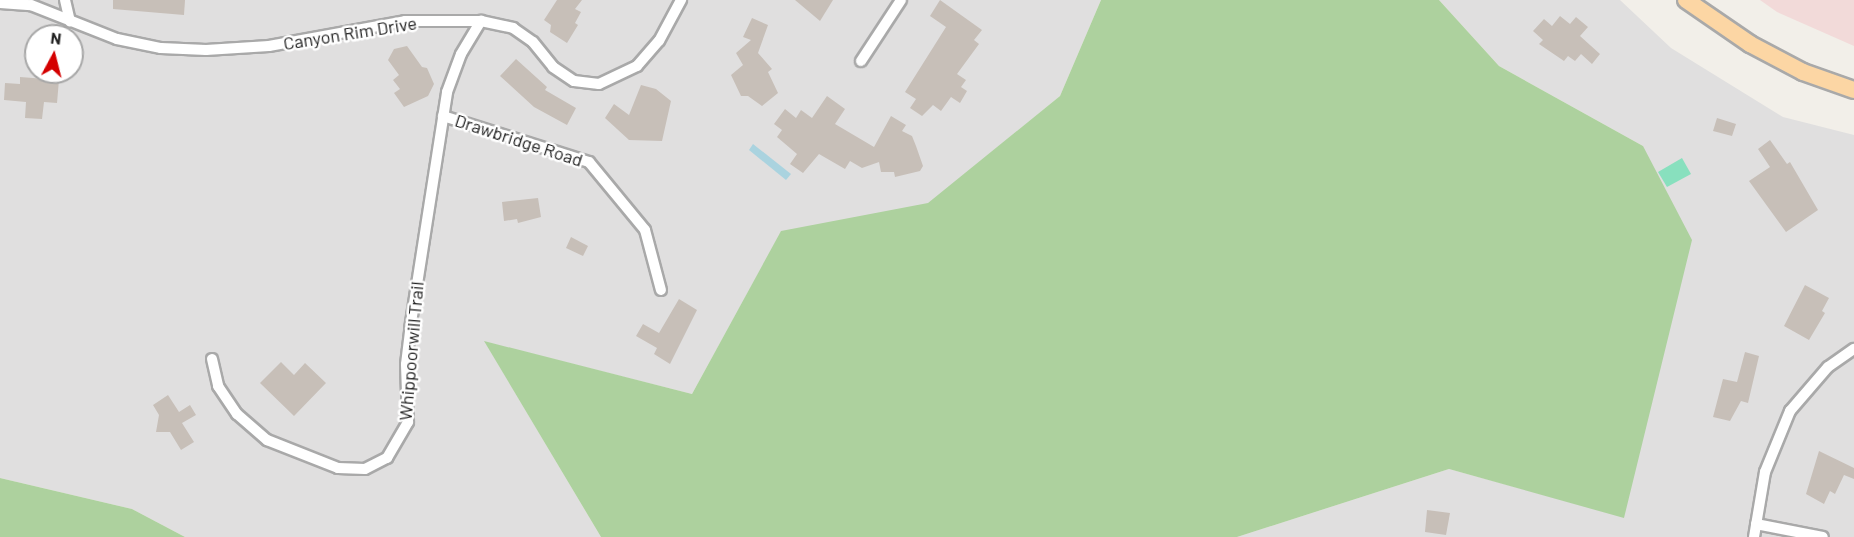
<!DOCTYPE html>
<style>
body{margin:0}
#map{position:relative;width:1854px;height:537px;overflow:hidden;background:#f2efe9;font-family:Barlow,sans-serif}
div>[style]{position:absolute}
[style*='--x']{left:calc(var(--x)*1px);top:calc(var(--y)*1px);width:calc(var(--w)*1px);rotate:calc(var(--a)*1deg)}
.residential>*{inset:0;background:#e0dfdf}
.commercial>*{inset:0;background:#f2dad9}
.forest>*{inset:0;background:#add19e}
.pitch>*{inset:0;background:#88e0be}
.water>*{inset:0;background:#aad3df}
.building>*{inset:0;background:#c7bfb8}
.roads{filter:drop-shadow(2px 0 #a9a9a9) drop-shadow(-2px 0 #a9a9a9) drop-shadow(0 2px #a9a9a9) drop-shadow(0 -2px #a9a9a9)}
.minor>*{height:10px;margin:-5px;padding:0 5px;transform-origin:5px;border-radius:5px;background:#fff}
.primary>*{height:16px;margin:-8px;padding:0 8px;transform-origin:8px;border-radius:8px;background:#fcd6a4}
span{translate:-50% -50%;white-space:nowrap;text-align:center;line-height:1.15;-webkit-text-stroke:5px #fff;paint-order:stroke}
.street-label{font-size:18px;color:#222}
.north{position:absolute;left:24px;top:24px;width:60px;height:60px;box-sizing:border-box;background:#fff;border:2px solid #a7a7a7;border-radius:50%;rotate:7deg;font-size:16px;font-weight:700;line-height:24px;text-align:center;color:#222}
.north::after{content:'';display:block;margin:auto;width:21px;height:27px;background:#d40000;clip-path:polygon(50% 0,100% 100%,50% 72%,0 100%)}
</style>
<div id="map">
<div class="residential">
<div style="clip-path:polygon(evenodd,0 0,1101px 0,1060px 96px,928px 204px,781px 232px,692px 394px,485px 342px,601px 537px,185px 537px,132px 509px,0 478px,0 0,36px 36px,72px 36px,72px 72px,36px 72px,36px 36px)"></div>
<div style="clip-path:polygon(1439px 0,1620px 0,1671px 48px,1783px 117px,1854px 135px,1854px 537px,1237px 537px,1449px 469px,1624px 517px,1643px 146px,1499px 66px)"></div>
</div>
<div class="commercial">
<div style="clip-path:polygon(1760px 0,1854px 0,1854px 46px,1777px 12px)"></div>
</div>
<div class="forest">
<div style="clip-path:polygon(1101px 0,1439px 0,1499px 66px,1643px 146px,1692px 240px,1624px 518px,1449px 469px,1237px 537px,601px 537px,484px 341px,692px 394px,781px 231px,928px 203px,1060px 96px)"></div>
<div style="clip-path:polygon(0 478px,132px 509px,185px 537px,0 537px)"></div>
</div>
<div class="pitch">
<div style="clip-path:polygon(1682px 158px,1691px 174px,1667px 187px,1658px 172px)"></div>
</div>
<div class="water">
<div style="clip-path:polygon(753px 144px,791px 174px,786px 180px,749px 150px)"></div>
</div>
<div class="building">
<div style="clip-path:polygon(113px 0,185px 0,184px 15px,113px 9px)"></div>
<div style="clip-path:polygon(557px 0,582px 0,575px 9px,581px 12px,575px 23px,578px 25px,567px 43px,550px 32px,551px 25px,544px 20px)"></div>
<div style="clip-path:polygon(795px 0,833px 0,820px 21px)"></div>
<div style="clip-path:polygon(940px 0,982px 30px,974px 40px,979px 44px,957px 74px,966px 80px,961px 87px,967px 91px,960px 103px,951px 97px,941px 111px,933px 105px,922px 116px,910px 108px,916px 99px,905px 92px,946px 27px,930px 16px)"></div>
<div style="clip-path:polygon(1560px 16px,1570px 24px,1576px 17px,1588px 27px,1580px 36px,1600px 54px,1592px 64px,1581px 54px,1575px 61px,1568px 56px,1564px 61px,1539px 44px,1543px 40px,1533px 31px,1544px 19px,1552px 26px)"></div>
<div style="clip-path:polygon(752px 18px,768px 25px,758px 53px,772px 69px,768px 72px,778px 93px,762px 106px,748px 96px,741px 96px,731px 75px,743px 65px,736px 53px,751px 40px,743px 37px)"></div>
<div style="clip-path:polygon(407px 46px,422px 67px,427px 68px,434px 84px,428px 96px,404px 107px,394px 93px,400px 89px,393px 80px,399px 75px,388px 60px,394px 49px)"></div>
<div style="clip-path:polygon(516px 59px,547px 87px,545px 90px,576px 108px,567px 125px,534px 107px,500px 76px)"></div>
<div style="clip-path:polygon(20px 77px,59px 80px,57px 103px,44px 102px,42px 119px,25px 118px,26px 102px,4px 100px,5px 83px,20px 84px)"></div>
<div style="clip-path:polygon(641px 85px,656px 89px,671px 101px,662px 141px,629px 140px,605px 118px,614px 104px,629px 115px)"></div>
<div style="clip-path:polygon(827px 96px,845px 109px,835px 124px,874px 147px,891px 116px,906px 125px,902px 131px,912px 136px,916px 146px,923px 166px,920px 171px,895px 177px,894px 172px,881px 172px,879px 162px,862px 168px,850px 161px,845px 169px,819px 154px,803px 173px,790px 164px,797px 154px,777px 137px,782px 130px,774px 124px,785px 109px,796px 118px,801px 110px,812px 118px)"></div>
<div style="clip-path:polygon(1717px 118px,1736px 124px,1732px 136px,1713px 131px)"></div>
<div style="clip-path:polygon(1770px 140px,1787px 164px,1790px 162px,1818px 210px,1786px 232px,1749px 181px,1770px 167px,1758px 149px)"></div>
<div style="clip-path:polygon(538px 198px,541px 217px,518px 223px,517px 219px,504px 221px,502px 202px)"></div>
<div style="clip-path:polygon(571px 237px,588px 246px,583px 256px,566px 248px)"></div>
<div style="clip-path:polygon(1805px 285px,1829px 298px,1822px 311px,1825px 313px,1809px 340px,1784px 326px)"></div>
<div style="clip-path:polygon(679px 299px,697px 310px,670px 364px,654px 354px,657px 348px,636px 336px,643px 324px,659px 333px)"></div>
<div style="clip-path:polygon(1745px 352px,1759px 356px,1748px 403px,1741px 401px,1730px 421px,1713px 417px,1723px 379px,1737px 382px)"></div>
<div style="clip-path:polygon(281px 362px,294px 375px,305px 363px,326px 383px,294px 416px,260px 383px)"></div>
<div style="clip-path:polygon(168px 395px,179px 412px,190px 405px,196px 415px,182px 423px,194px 442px,181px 450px,170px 432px,156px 432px,159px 415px,153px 405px)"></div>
<div style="clip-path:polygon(1819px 451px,1854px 468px,1854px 479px,1844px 475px,1835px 494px,1830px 491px,1824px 504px,1806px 494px)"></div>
<div style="clip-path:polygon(1427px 510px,1450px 513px,1446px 535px,1425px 532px)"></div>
</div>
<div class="roads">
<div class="minor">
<div style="--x:65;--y:0;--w:22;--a:77"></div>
<div style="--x:0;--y:3;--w:31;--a:4"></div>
<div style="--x:31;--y:5;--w:92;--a:21.6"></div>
<div style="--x:117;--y:39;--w:45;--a:11.6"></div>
<div style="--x:161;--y:48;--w:45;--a:2.5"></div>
<div style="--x:206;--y:50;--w:63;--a:-3.6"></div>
<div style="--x:269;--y:46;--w:138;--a:-10.4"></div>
<div style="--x:405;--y:21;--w:76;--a:0"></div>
<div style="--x:481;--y:21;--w:33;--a:12"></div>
<div style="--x:513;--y:28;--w:24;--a:35"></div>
<div style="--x:533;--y:42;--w:32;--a:51"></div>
<div style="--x:553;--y:67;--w:25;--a:34"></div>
<div style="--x:574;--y:81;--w:25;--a:7"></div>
<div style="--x:599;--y:84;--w:42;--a:-25.3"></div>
<div style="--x:637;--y:66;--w:33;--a:-49"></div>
<div style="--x:659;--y:41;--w:47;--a:-61.8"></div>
<div style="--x:861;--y:61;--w:73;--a:-56.7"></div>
<div style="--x:443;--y:116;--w:153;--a:17.5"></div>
<div style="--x:589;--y:162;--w:88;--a:50.5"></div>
<div style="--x:645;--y:230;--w:62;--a:75.1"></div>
<div style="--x:212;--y:359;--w:28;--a:77"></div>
<div style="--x:218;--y:386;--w:34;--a:56"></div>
<div style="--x:237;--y:414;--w:40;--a:41"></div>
<div style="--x:267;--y:440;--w:76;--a:21.5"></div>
<div style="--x:338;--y:468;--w:27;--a:2"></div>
<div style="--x:365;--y:469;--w:25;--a:-27"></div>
<div style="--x:387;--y:458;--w:42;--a:-59.7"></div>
<div style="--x:408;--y:422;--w:58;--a:-92"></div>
<div style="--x:406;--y:364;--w:35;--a:-83"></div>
<div style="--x:410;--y:329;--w:240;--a:-81.1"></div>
<div style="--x:447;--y:92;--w:40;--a:-69.8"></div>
<div style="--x:461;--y:54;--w:39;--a:-59"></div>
<div style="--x:1756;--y:524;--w:68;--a:11"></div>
<div style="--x:1754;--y:537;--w:66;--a:-80.4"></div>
<div style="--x:1765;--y:472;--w:66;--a:-67.7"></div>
<div style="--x:1790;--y:411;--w:58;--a:-49.2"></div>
<div style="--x:1828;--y:367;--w:32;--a:-35"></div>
</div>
<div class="primary">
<div style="--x:1686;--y:0;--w:78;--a:34.5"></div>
<div style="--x:1750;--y:44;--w:60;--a:27.8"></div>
<div style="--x:1803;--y:72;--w:54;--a:19.4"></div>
</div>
</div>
<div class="street-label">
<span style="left:350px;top:33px;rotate:-9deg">Canyon Rim Drive</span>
<span style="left:519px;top:140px;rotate:18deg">Drawbridge Road</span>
<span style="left:411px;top:351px;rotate:-85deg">Whippoorwill Trail</span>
</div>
<div class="north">N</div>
</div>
